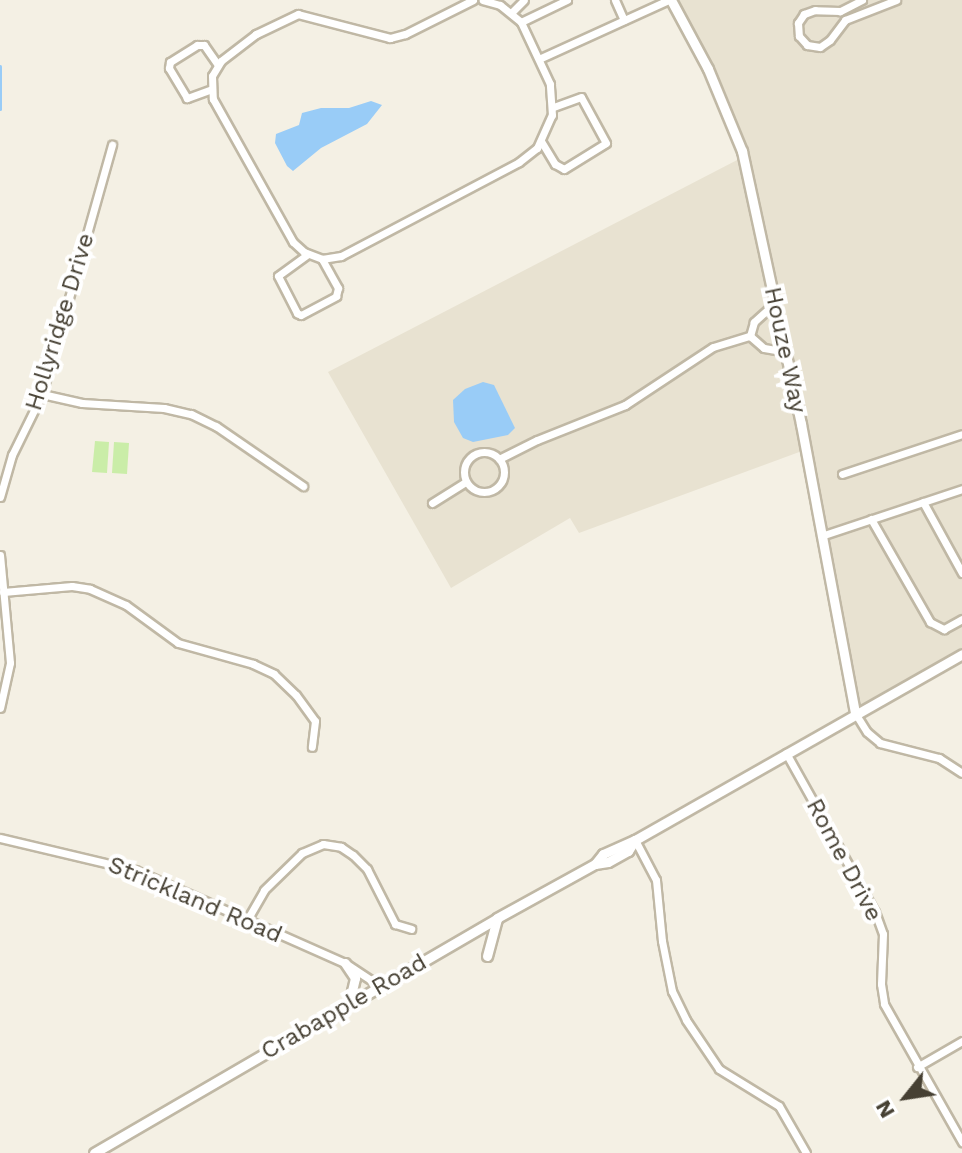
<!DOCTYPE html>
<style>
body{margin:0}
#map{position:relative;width:962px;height:1153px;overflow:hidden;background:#f4f0e4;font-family:"Work Sans",sans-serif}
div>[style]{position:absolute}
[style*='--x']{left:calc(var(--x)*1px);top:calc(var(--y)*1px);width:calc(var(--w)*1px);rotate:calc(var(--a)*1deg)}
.residential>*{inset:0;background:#e8e2d1}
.green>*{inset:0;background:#caeda8}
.water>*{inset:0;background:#99ccf7}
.stream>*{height:3px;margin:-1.5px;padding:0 1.5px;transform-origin:1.5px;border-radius:1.5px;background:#99ccf7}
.roads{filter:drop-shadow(2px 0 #c0b8a5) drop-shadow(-2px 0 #c0b8a5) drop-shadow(0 2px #c0b8a5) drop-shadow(0 -2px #c0b8a5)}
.minor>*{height:7px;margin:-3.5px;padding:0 3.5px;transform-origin:3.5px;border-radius:3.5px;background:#fff}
.minor>.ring{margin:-3.5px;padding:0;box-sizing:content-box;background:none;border:7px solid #fff;border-radius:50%}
.tertiary>*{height:9px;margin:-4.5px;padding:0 4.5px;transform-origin:4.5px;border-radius:4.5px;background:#fff}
span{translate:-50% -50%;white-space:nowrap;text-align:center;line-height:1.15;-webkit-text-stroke:8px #fff;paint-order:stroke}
.street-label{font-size:24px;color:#464033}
.north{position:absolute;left:866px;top:1057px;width:80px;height:80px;-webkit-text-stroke:6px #fff;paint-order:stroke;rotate:240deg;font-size:22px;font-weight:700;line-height:32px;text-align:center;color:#464033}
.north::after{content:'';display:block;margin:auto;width:28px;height:36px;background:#464033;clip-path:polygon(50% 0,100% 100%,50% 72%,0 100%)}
</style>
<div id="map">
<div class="residential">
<div style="clip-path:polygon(671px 0,962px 0,962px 656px,850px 713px,802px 451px,579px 533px,570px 518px,451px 588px,328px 372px,741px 158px,742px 151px)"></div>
</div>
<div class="green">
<div style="clip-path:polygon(95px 441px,109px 442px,107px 473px,92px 472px)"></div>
<div style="clip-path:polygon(114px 442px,129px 443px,127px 474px,112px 473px)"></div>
</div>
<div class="water">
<div style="clip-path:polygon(371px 101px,382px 105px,367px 124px,321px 148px,293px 171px,287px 166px,275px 143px,276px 134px,299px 125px,302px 113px,321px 108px,349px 108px)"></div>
<div style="clip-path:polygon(483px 382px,494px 385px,515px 428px,508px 435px,473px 442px,463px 438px,454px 422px,453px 400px,465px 389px)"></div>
</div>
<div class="stream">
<div style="--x:0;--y:66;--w:43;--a:90"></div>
</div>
<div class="roads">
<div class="minor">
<div style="--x:473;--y:0;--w:76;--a:153.4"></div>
<div style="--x:405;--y:34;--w:16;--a:165"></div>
<div style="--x:390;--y:38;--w:95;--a:-165.4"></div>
<div style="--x:298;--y:14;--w:47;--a:154.5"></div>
<div style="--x:256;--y:34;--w:44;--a:142.4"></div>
<div style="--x:221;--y:61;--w:17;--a:121"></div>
<div style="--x:212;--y:76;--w:23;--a:88"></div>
<div style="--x:213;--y:99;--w:164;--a:60.8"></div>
<div style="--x:293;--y:242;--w:15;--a:42"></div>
<div style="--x:304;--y:252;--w:19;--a:21"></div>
<div style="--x:322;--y:259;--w:19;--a:-9"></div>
<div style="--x:341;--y:256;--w:201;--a:-27.8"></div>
<div style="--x:519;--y:162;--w:23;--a:-38"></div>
<div style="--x:537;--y:148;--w:36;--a:-66"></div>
<div style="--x:552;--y:115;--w:31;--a:-94"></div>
<div style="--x:550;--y:84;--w:68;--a:-115.1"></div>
<div style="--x:521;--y:22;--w:27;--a:-141"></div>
<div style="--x:500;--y:5;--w:18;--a:-164"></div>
<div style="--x:615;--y:0;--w:22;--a:66"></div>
<div style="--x:862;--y:0;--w:25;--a:153"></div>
<div style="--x:840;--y:11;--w:25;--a:-178"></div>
<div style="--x:815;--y:10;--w:12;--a:160"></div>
<div style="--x:804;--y:14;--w:11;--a:124"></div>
<div style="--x:798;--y:23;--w:13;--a:86"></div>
<div style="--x:799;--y:36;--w:12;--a:48"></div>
<div style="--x:807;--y:45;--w:13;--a:9"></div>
<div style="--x:820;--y:47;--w:12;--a:-35"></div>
<div style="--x:830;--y:40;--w:25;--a:-53"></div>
<div style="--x:845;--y:20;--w:55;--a:-21.4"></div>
<div style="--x:511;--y:13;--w:18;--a:-45"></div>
<div style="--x:521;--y:22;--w:51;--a:-25.6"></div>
<div style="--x:541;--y:58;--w:140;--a:-24.5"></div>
<div style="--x:212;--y:89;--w:27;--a:160"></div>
<div style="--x:187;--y:98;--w:35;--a:-121"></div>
<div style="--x:169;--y:68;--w:6;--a:-81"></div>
<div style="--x:170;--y:62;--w:32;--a:-32"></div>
<div style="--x:197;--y:45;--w:7;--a:0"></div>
<div style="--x:204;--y:45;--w:24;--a:55"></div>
<div style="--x:541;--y:141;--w:27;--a:59"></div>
<div style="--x:555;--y:164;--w:10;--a:29"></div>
<div style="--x:564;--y:169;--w:49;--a:-31.8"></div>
<div style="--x:606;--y:143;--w:52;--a:-118.5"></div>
<div style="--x:581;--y:97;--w:30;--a:160"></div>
<div style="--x:308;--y:254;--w:37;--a:144"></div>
<div style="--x:278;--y:276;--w:42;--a:62.8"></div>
<div style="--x:297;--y:313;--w:4;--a:27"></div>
<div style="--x:301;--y:315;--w:40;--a:-28"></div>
<div style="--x:336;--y:296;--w:8;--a:-76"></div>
<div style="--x:338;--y:288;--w:33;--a:-119"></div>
<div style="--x:776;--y:302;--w:30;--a:138"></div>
<div style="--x:754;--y:322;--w:15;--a:106"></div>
<div style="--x:750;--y:336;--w:18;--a:41"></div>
<div style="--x:764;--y:348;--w:22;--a:10"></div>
<div style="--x:42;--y:394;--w:41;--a:12.7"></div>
<div style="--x:82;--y:403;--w:82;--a:3.5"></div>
<div style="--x:164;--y:408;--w:28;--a:13"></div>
<div style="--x:191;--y:414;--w:28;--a:26"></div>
<div style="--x:216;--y:426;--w:106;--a:34.6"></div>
<div class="ring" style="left:464px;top:452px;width:33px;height:33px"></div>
<div style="--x:499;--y:459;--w:42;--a:-26.6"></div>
<div style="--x:537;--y:440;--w:95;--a:-21.7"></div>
<div style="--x:625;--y:405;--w:105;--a:-33.4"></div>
<div style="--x:713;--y:347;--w:39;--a:-17"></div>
<div style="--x:842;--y:474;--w:126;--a:-18.4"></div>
<div style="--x:0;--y:497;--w:44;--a:-74.1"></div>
<div style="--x:12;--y:455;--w:68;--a:-63.8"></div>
<div style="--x:42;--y:394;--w:259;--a:-74.3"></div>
<div style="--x:923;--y:502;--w:81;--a:61.2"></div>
<div style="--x:432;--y:503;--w:40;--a:-32"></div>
<div style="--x:871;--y:519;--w:119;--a:60.2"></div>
<div style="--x:930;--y:622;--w:16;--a:27"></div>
<div style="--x:944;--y:629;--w:21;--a:-29"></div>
<div style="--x:821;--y:536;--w:149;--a:-18.4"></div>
<div style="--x:0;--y:555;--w:108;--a:84.7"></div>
<div style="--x:10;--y:663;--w:46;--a:102.5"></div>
<div style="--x:3;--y:592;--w:69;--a:-5"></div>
<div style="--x:72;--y:586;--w:18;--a:9"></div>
<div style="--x:90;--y:589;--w:39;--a:24"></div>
<div style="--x:126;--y:605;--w:64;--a:36.2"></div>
<div style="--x:178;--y:643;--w:78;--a:15.6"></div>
<div style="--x:253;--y:664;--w:23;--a:25"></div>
<div style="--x:274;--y:674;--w:30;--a:44"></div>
<div style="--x:296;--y:695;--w:32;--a:54"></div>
<div style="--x:315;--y:721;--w:26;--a:97"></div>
<div style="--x:855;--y:713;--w:22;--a:58"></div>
<div style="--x:867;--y:732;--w:17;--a:40"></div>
<div style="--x:880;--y:743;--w:61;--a:14.3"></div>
<div style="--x:939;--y:758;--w:27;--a:33"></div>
<div style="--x:786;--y:753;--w:182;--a:60.8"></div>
<div style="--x:875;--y:912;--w:23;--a:70"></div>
<div style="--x:883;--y:934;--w:50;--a:92.3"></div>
<div style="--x:881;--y:984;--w:20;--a:81"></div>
<div style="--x:884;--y:1004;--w:159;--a:60.5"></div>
<div style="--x:0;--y:838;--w:139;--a:13.3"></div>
<div style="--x:135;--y:870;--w:230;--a:23.9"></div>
<div style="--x:345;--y:963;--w:42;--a:33.3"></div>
<div style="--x:635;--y:840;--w:45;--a:62.3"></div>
<div style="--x:656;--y:880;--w:61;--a:84.4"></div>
<div style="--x:662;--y:941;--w:51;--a:78.7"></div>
<div style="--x:672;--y:991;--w:32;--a:64"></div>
<div style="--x:686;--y:1020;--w:59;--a:56"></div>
<div style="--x:719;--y:1069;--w:70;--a:31.7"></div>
<div style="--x:779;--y:1106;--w:54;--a:60.1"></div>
<div style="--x:247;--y:920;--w:34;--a:-60"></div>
<div style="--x:264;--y:890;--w:53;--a:-44.2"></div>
<div style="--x:302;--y:853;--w:23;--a:-23"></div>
<div style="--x:323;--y:844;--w:18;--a:9"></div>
<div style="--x:341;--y:847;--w:14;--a:34"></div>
<div style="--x:353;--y:855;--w:20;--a:45"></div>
<div style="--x:367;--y:869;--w:62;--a:63"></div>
<div style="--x:395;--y:924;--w:17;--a:17"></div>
<div style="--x:917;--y:1067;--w:52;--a:-30"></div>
</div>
<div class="tertiary">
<div style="--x:671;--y:0;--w:78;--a:61.8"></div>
<div style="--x:708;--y:69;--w:89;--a:67.5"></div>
<div style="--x:742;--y:151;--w:279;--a:77.8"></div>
<div style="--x:801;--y:424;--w:294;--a:79.4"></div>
<div style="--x:595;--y:864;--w:13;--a:-51"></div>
<div style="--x:603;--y:854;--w:35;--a:-24"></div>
<div style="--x:635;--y:840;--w:376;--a:-29.6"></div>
<div style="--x:487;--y:956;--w:39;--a:-75"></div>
<div style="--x:345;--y:963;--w:18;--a:56"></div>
<div style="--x:355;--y:978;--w:26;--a:103"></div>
<div style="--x:94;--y:1153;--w:467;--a:-30.2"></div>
<div style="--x:497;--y:918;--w:112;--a:-28.9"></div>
<div style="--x:595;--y:864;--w:13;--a:-9"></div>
<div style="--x:608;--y:862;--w:23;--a:-29"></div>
<div style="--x:628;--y:851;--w:13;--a:-58"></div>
</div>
</div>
<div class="street-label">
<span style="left:60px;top:322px;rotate:-73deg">Hollyridge Drive</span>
<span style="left:785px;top:350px;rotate:78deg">Houze Way</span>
<span style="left:844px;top:860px;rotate:62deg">Rome Drive</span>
<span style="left:195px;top:900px;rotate:23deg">Strickland Road</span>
<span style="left:344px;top:1007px;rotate:-30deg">Crabapple Road</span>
</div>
<div class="north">N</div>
</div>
